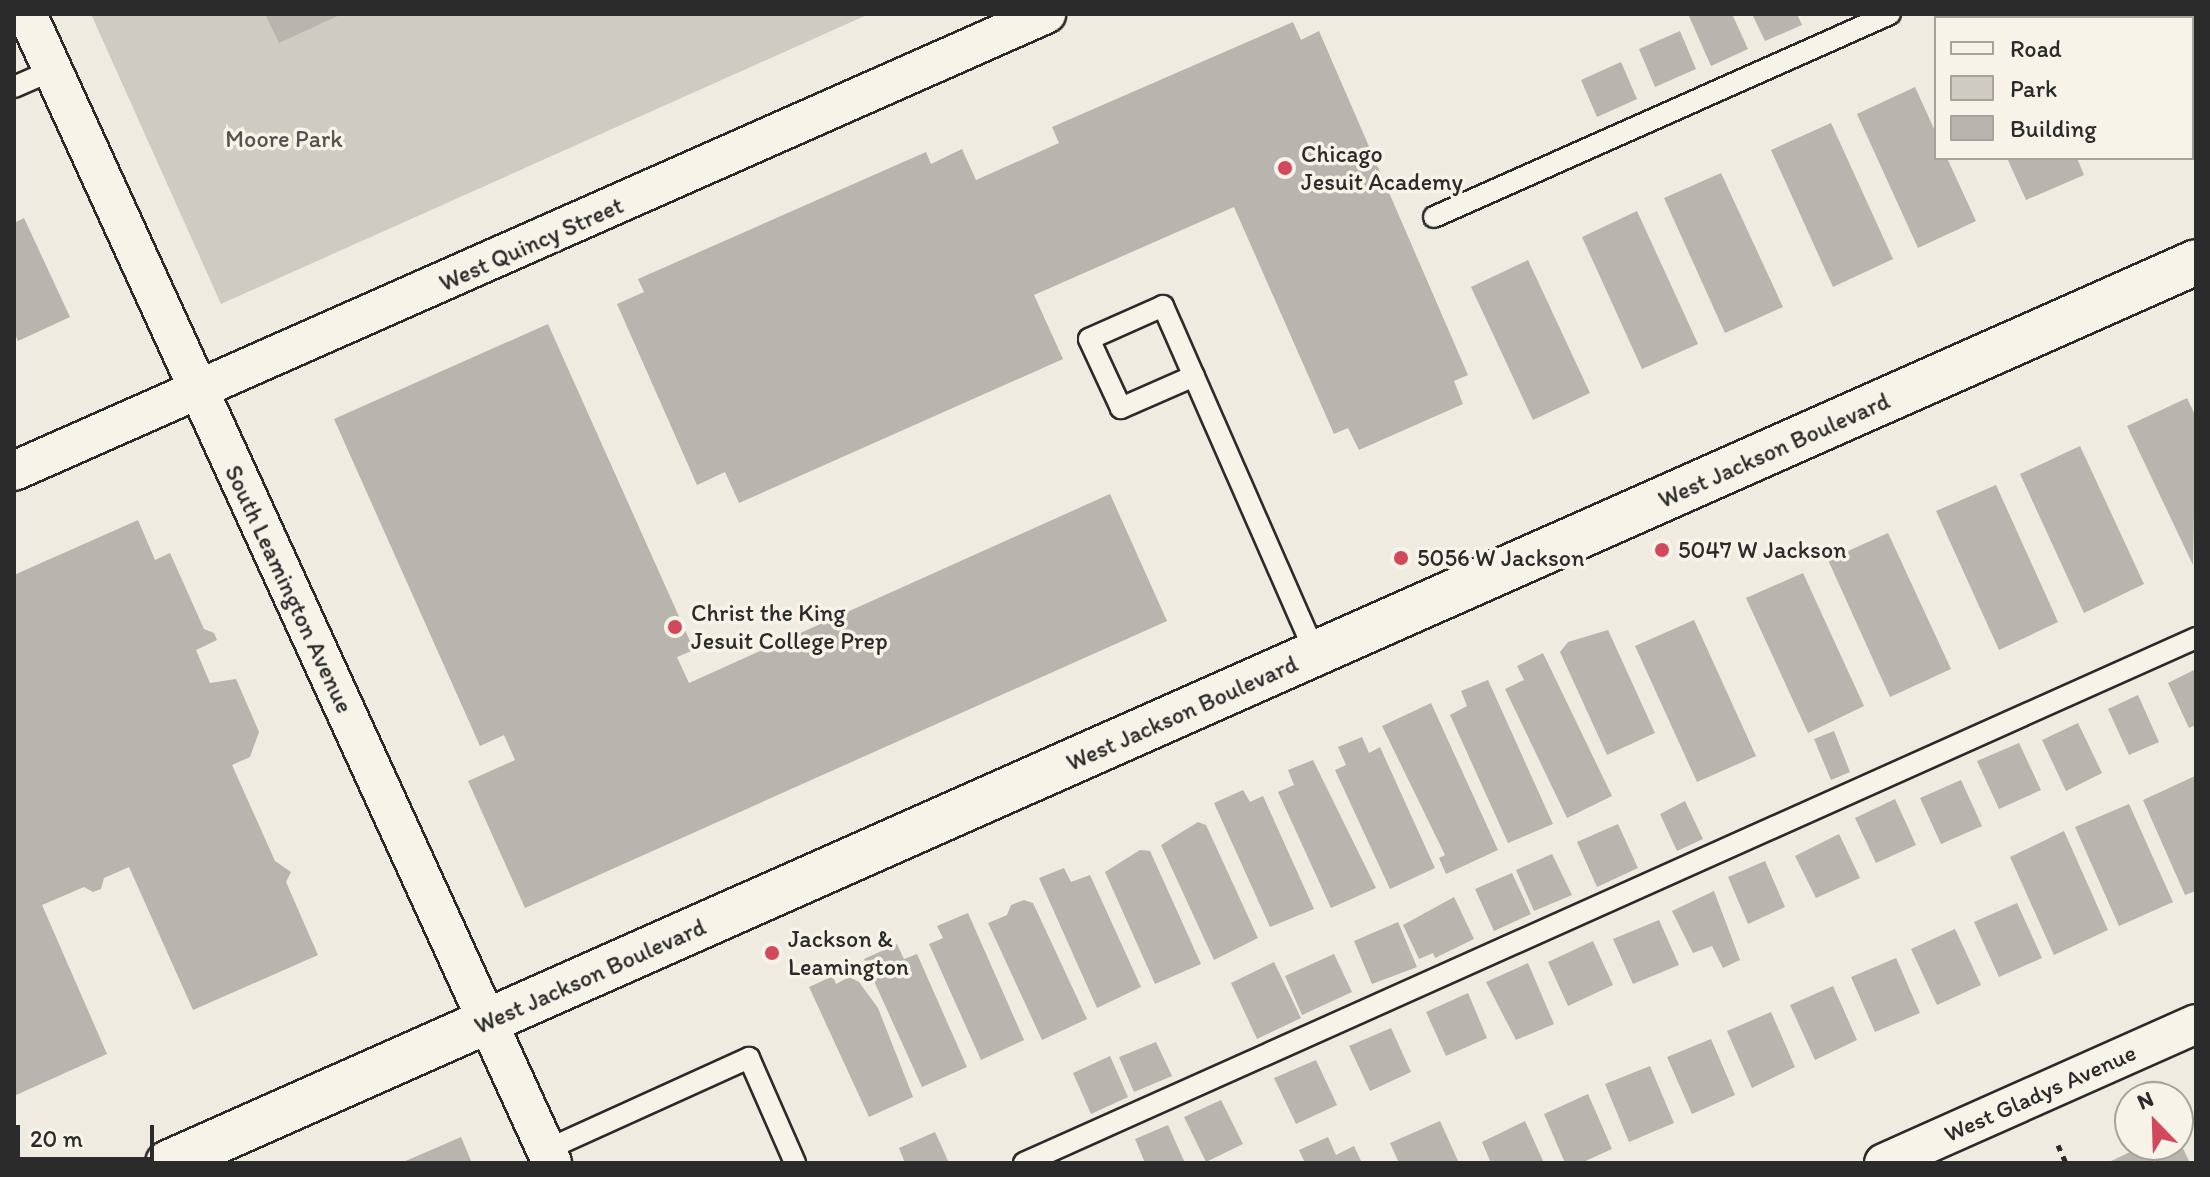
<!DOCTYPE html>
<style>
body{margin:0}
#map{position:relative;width:2210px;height:1177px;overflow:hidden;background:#efebe0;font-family:Itim,sans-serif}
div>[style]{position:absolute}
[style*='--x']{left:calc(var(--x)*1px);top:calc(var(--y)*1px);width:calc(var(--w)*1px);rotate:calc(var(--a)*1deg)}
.green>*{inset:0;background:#cfcbc2}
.building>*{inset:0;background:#b8b5ae}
.path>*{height:5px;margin-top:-2.5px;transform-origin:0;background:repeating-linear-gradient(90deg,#2b2b2b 0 6px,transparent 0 12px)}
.roads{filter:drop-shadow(2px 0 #2b2b2b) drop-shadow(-2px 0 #2b2b2b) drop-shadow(0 2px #2b2b2b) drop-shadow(0 -2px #2b2b2b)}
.lane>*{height:20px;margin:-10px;padding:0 10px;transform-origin:10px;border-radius:10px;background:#f7f3e8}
.street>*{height:38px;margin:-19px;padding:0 19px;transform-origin:19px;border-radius:19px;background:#f7f3e8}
.secondary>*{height:44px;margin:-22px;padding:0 22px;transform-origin:22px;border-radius:22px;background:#f7f3e8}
.dots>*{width:22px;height:22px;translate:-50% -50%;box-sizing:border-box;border:4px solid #f7f3e8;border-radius:50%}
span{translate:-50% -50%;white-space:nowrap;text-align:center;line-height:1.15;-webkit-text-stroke:7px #f7f3e8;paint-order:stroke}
.park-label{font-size:24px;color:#545351}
.poi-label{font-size:24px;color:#2b2b2b}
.left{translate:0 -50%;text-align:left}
.street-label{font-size:24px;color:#2b2b2b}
.frame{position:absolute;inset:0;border:16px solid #2b2b2b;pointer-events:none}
.legend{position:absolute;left:1934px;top:16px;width:260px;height:144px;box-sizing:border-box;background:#f7f3e8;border:2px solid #a5a39c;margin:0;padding:10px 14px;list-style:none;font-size:24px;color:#2b2b2b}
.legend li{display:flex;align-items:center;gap:16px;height:40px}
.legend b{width:40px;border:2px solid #a5a39c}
.north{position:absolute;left:2114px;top:1081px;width:80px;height:80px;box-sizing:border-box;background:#f7f3e8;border:2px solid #a5a39c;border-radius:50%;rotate:337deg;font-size:22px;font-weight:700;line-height:32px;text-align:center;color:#2b2b2b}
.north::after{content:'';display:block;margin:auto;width:28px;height:36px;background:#d1495b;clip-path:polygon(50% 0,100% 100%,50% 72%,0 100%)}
.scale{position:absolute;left:16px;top:1125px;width:138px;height:36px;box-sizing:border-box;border:4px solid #2b2b2b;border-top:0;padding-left:10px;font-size:24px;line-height:28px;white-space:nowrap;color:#2b2b2b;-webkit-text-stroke:6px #f7f3e8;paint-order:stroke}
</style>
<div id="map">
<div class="green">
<div style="clip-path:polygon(91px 14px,869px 14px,221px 304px)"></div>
</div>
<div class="building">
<div style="clip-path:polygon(265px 14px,342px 14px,279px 43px)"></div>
<div style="clip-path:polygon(1688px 14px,1732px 14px,1748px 49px,1711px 66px)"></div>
<div style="clip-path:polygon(1752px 14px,1797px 14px,1802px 25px,1765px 41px)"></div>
<div style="clip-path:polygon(2065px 14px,2145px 14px,2147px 18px,2057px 18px)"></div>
<div style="clip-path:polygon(1293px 22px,1301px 40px,1319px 31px,1468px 375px,1454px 381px,1463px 404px,1359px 450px,1348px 428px,1334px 434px,1234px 207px,1034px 295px,1063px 359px,739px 503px,725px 472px,697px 485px,617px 304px,644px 292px,638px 279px,926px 152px,931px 164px,962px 149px,976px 180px,1059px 143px,1052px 127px)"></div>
<div style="clip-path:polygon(1680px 31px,1696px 69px,1655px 87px,1639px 49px)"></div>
<div style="clip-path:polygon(1621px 62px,1637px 99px,1597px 117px,1581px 80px)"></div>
<div style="clip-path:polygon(1915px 87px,1936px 133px,1936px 158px,1947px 158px,1976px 221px,1918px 248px,1857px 114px)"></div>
<div style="clip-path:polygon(1831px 123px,1893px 259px,1833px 287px,1771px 150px)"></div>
<div style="clip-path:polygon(2007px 158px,2077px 158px,2084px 175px,2026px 200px)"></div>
<div style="clip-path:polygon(1721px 173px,1783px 307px,1725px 333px,1664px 198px)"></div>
<div style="clip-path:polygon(1637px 211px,1698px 344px,1642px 369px,1582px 237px)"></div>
<div style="clip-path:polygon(24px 218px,70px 317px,18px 341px,14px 332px,14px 223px)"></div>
<div style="clip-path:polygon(1528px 260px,1590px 393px,1533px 420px,1471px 287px)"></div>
<div style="clip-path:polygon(548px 324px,694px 650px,677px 657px,689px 683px,1110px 494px,1167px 621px,525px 908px,468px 781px,515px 760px,504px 735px,480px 746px,334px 419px)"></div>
<div style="clip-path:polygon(2187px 398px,2196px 417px,2193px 565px,2127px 426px)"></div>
<div style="clip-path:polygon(2080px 446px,2144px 584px,2084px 613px,2020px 474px)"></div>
<div style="clip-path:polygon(1996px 485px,2058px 622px,1999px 650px,1936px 511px)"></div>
<div style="clip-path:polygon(138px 520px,155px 560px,170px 553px,204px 629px,214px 633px,217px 640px,196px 650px,210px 683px,236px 679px,259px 732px,250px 757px,232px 765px,275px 861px,291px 872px,286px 882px,318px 955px,193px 1010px,129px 867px,104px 878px,101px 889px,93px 892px,84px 887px,42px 905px,107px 1054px,14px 1096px,14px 575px)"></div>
<div style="clip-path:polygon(1888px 533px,1951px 669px,1890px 697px,1828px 560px)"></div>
<div style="clip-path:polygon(1803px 573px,1864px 706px,1808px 733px,1746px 598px)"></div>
<div style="clip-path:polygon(1694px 620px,1756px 756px,1697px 782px,1635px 646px)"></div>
<div style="clip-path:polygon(1608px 630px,1655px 733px,1607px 755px,1560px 652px,1568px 642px)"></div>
<div style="clip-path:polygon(1543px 653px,1612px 796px,1567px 818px,1505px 689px,1524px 680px,1517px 666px)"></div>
<div style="clip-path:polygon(2196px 669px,2196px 725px,2189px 728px,2168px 683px)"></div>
<div style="clip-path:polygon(1488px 680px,1553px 824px,1508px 843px,1450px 715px,1467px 706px,1461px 691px)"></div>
<div style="clip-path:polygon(2138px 695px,2159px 742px,2129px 755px,2108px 709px)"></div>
<div style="clip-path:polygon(1431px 703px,1498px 850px,1446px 874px,1439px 858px,1445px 855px,1382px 726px)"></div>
<div style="clip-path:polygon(2078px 723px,2102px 773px,2066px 791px,2042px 740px)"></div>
<div style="clip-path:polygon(1834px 731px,1850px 772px,1831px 780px,1814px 739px)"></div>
<div style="clip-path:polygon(1362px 737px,1369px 753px,1380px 747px,1435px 868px,1390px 889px,1335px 770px,1346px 765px,1338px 747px)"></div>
<div style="clip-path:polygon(2019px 743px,2041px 790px,1999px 809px,1977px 761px)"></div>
<div style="clip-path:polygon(1313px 760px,1376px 888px,1331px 908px,1278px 792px,1294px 785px,1288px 770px)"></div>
<div style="clip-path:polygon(2195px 776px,2196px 891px,2185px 895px,2143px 800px)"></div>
<div style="clip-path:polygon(1961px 780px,1982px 826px,1941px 844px,1920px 798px)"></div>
<div style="clip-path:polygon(1243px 790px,1250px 802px,1263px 796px,1314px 909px,1270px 927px,1214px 803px)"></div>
<div style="clip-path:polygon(1895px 799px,1916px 845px,1876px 863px,1855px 818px)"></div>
<div style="clip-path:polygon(1685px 801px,1703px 839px,1677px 851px,1660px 814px)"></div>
<div style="clip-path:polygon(2129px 804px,2173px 902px,2119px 926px,2075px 827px)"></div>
<div style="clip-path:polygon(1198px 822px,1206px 825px,1258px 938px,1214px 960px,1161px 845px)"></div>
<div style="clip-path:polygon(1618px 824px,1638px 868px,1597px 887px,1577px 842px)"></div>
<div style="clip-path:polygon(2064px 831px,2108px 930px,2054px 955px,2010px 857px)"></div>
<div style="clip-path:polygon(1839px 834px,1860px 878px,1816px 898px,1795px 856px)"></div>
<div style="clip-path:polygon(1140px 850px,1150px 851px,1201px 964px,1155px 984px,1105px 872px)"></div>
<div style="clip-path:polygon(1552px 854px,1572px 895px,1534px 911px,1516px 870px)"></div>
<div style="clip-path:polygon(1765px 861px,1785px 907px,1748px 924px,1728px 877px)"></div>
<div style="clip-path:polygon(1064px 868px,1071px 882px,1090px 875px,1141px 987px,1097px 1008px,1039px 878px)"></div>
<div style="clip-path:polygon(1512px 873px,1531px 914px,1494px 931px,1475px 889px)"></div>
<div style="clip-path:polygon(1714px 891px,1740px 960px,1723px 968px,1712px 946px,1693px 953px,1672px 911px)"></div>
<div style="clip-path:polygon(1454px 897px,1474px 939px,1435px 958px,1433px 953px,1419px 959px,1403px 925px)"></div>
<div style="clip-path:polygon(1024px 900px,1033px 903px,1087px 1019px,1042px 1040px,988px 923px,1007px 915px,1011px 905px)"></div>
<div style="clip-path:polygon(2017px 903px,2042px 958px,1999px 977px,1974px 922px)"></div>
<div style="clip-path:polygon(968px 913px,1024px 1040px,981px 1060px,929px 944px,943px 938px,937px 926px)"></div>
<div style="clip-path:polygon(1659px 920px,1679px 965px,1633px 984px,1613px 939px)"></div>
<div style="clip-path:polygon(1398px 922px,1417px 967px,1372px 984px,1354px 941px)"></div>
<div style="clip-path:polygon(1955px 929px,1981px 985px,1937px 1005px,1911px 949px)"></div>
<div style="clip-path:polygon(1593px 941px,1613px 985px,1568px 1006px,1548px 962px)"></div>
<div style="clip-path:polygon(897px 944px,904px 959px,917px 954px,967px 1067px,922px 1087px,864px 959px)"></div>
<div style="clip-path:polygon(1334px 954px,1352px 992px,1302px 1015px,1285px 976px)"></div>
<div style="clip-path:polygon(1896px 958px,1920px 1013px,1875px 1032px,1851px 977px)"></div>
<div style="clip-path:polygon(1274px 962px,1301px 1018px,1257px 1039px,1231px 983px)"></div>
<div style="clip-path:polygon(1528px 963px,1554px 1024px,1516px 1040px,1486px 982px)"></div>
<div style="clip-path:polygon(833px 976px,836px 984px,849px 977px,859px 982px,878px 1008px,913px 1097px,869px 1117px,809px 987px)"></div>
<div style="clip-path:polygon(1833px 986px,1857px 1040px,1815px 1060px,1790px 1005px)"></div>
<div style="clip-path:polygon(1468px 993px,1487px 1038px,1446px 1056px,1426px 1012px)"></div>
<div style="clip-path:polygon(1771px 1012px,1795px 1067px,1752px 1088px,1727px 1031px)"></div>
<div style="clip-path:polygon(1391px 1028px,1411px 1072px,1370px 1091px,1349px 1046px)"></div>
<div style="clip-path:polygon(1711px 1039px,1735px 1095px,1692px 1114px,1667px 1057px)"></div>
<div style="clip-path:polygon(1156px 1042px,1172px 1076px,1134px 1092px,1119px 1057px)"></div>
<div style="clip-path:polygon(1110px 1056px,1128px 1097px,1091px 1114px,1073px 1073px)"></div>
<div style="clip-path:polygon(1316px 1060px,1337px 1105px,1296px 1124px,1274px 1078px)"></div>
<div style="clip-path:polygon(1650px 1066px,1674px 1123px,1629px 1142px,1605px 1084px)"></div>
<div style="clip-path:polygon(1588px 1094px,1612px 1149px,1581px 1163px,1565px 1163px,1544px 1114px)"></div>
<div style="clip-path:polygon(1221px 1100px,1243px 1144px,1206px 1162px,1184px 1117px)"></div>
<div style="clip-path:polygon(1440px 1121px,1459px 1163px,1399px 1163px,1390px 1143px)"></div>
<div style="clip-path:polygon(1525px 1121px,1544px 1163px,1491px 1163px,1482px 1142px)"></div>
<div style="clip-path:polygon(1168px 1125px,1185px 1163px,1145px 1163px,1135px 1139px)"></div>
<div style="clip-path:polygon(935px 1132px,949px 1163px,905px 1163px,899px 1148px)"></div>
<div style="clip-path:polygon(461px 1137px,472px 1163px,401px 1163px)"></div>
<div style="clip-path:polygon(1328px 1137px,1336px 1155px,1354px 1146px,1362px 1163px,1305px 1163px,1299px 1150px)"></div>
<div style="clip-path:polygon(2178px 1138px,2190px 1163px,2111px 1161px,2145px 1145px,2178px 1145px)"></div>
</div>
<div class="path">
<div style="--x:2058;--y:1145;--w:20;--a:66"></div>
</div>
<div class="roads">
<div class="lane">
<div style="--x:14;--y:87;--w:43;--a:-23.6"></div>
<div style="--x:1434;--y:217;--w:499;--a:-24"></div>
<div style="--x:1194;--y:376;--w:80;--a:156.3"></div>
<div style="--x:1121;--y:408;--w:76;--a:-114.9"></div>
<div style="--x:1089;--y:339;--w:81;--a:-24"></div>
<div style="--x:1163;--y:306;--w:379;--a:66.3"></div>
<div style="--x:546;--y:1150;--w:223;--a:-24.4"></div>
<div style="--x:749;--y:1058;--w:115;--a:66.3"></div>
<div style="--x:1024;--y:1163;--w:1284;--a:-24.13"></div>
</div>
<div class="street">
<div style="--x:27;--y:14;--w:1263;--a:65.44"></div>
<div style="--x:14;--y:471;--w:1129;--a:-23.89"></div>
<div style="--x:1884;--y:1163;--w:342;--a:-24"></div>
</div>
<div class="secondary">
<div style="--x:168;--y:1163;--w:2219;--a:-23.95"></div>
</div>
</div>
<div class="dots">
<div style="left:1285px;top:168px;background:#d1495b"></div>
<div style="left:1662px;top:550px;background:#d1495b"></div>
<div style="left:1401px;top:558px;background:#d1495b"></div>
<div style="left:675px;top:627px;background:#d1495b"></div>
<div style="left:772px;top:953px;background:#d1495b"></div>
</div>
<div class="park-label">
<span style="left:284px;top:139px">Moore Park</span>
</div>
<div class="poi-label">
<span class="left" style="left:1301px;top:168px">Chicago<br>Jesuit Academy</span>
<span class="left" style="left:1678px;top:550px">5047 W Jackson</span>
<span class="left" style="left:1417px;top:558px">5056 W Jackson</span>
<span class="left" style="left:691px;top:627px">Christ the King<br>Jesuit College Prep</span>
<span class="left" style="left:788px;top:953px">Jackson &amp;<br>Leamington</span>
</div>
<div class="street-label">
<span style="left:531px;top:244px;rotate:-24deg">West Quincy Street</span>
<span style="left:1774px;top:450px;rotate:-24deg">West Jackson Boulevard</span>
<span style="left:289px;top:589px;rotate:65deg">South Leamington Avenue</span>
<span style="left:1182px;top:713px;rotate:-24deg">West Jackson Boulevard</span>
<span style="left:590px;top:976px;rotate:-24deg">West Jackson Boulevard</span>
<span style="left:2040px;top:1093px;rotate:-24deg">West Gladys Avenue</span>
</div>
<div class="frame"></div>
<ul class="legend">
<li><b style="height:10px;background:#f7f3e8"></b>Road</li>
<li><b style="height:22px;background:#cfcbc2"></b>Park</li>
<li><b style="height:22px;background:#b8b5ae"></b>Building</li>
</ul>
<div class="north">N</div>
<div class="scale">20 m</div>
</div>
